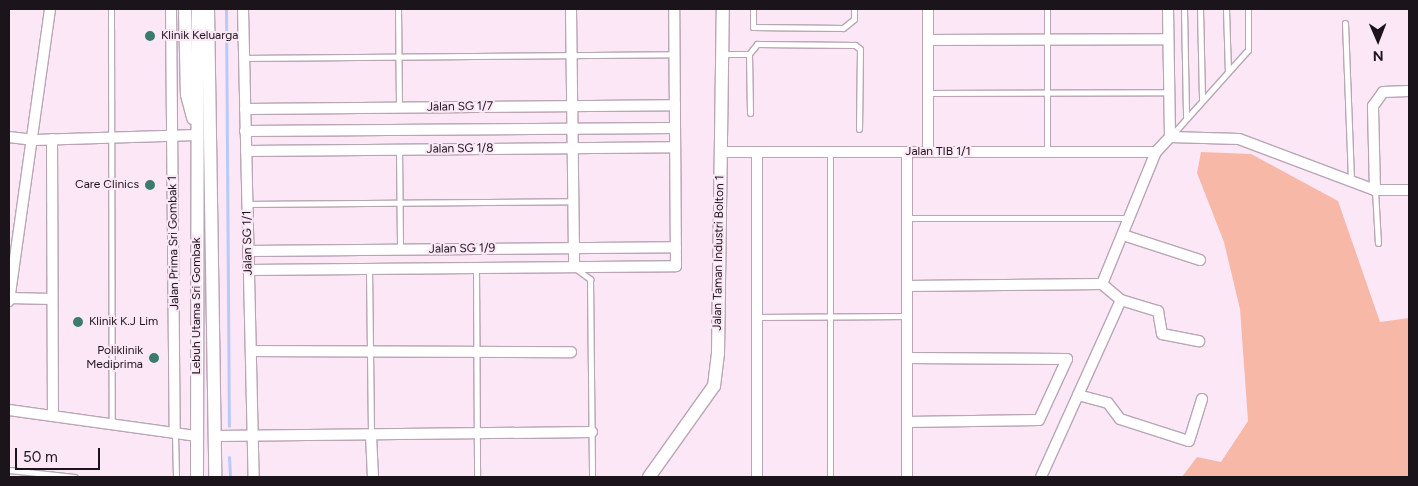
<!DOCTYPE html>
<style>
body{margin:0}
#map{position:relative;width:1418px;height:486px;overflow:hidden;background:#fce7f7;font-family:Figtree,sans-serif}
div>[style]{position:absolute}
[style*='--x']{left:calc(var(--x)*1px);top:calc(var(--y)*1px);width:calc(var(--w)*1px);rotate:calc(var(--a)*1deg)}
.green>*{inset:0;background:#f8b8a8}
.stream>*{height:3px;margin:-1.5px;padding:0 1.5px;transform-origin:1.5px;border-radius:1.5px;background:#bacaf8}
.roads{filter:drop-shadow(1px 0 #b9a6b5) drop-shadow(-1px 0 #b9a6b5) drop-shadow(0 1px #b9a6b5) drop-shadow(0 -1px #b9a6b5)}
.service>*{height:5px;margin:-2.5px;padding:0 2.5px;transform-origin:2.5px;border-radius:2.5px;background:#fff}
.minor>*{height:10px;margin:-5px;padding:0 5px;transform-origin:5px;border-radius:5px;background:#fff}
.tertiary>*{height:12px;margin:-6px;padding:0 6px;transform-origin:6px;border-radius:6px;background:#fff}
.dots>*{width:14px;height:14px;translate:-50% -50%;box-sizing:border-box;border:2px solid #fce7f7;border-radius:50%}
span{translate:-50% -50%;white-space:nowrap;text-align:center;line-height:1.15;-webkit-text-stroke:4px #fce7f7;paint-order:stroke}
.poi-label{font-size:12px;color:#1b141a}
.left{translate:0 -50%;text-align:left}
.right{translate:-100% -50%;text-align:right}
.street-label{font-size:12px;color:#1b141a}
.frame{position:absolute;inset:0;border:10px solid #1b141a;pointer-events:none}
.north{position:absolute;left:1353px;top:15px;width:50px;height:50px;-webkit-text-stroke:4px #fce7f7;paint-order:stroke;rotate:179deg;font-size:14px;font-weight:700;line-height:20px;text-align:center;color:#1b141a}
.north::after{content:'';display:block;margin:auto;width:18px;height:22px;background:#1b141a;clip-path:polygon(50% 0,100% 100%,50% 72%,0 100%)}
.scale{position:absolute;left:15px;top:448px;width:85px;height:22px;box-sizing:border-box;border:2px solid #1b141a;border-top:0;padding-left:6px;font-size:15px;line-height:18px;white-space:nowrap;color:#1b141a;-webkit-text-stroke:4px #fce7f7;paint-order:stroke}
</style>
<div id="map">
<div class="green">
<div style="clip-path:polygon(1201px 152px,1251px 154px,1338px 201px,1380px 322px,1409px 318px,1409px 477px,1182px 477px,1197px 457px,1221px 462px,1248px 421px,1240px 309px,1224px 242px,1197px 173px)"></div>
</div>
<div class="stream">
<div style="--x:226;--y:9;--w:417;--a:89.6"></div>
<div style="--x:229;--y:457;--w:20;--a:87"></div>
</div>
<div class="roads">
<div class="service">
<div style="--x:111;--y:9;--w:415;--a:89.9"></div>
<div style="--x:398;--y:9;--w:98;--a:89.4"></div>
<div style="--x:753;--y:9;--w:18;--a:90"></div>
<div style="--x:753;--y:27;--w:90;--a:0.6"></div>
<div style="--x:843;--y:28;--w:14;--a:-39"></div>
<div style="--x:854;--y:19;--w:10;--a:-90"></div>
<div style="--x:1184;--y:9;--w:108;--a:88.9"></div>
<div style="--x:1200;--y:9;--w:90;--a:88.7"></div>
<div style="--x:1226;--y:9;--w:63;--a:88.2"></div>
<div style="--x:1345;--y:23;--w:157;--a:87.8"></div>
<div style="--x:723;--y:54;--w:26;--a:0"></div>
<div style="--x:749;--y:54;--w:13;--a:-51"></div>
<div style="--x:757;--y:44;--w:98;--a:0.6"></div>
<div style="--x:855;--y:45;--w:6;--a:39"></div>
<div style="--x:860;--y:49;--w:80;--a:90.7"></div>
<div style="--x:749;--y:54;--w:59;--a:89"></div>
<div style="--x:244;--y:58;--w:430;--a:-0.5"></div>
<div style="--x:928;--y:93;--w:240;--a:-0.2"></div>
<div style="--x:1171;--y:136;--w:115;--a:-48.2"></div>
<div style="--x:1248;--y:50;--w:41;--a:-90"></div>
<div style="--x:399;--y:149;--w:100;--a:89.4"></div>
<div style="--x:830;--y:152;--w:325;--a:90"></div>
<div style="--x:1047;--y:152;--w:143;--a:-90"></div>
<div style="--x:1375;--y:190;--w:53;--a:86.8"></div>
<div style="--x:247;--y:204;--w:326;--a:-0.5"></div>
<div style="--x:907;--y:218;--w:222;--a:0"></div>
<div style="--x:476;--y:268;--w:209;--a:89.7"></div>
<div style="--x:575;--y:268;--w:19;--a:36"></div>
<div style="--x:590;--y:279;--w:198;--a:89.4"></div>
<div style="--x:369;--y:269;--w:165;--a:89.3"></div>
<div style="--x:757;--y:317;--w:150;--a:-0.4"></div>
<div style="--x:175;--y:433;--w:44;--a:88.7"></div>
<div style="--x:9;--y:470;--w:66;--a:6.1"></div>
</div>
<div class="minor">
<div style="--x:171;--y:9;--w:424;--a:89.5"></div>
<div style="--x:243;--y:9;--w:468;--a:88.7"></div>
<div style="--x:571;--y:9;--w:258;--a:89.3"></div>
<div style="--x:928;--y:9;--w:143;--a:90"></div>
<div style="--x:928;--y:40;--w:239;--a:-0.2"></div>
<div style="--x:245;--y:109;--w:430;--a:-0.5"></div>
<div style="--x:245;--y:131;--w:430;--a:-0.4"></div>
<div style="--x:9;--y:137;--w:25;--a:7"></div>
<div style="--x:34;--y:140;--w:163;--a:-1.8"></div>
<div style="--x:1170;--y:137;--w:69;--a:1.7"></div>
<div style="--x:1239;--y:139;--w:145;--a:20.6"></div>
<div style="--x:1375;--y:190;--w:34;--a:0"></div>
<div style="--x:52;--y:139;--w:277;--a:89.8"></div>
<div style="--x:246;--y:151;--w:429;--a:-0.5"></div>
<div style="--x:720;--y:152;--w:436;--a:0"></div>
<div style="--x:757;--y:152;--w:325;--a:90"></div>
<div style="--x:1375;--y:190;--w:84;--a:-91.4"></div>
<div style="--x:1373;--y:106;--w:17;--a:-54"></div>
<div style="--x:1383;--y:92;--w:26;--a:-2"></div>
<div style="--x:1123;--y:235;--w:81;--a:18"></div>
<div style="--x:248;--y:251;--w:428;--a:-0.5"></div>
<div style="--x:248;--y:270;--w:428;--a:-0.5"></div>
<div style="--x:676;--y:266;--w:257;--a:-90.4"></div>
<div style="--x:1102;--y:284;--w:143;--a:-67.8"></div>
<div style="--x:1156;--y:152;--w:21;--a:-47"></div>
<div style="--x:1170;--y:137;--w:128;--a:-90.9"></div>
<div style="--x:907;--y:286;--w:195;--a:-0.6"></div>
<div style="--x:9;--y:298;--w:43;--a:1.3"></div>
<div style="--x:1121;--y:300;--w:39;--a:17"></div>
<div style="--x:1158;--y:311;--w:23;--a:80"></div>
<div style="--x:1162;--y:334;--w:38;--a:11"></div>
<div style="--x:9;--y:301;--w:295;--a:-82"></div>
<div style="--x:251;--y:351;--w:320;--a:0.2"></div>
<div style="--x:1078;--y:395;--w:31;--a:15"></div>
<div style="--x:1108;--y:403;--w:20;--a:53"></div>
<div style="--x:1120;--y:419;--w:72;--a:17.7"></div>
<div style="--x:1189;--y:441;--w:44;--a:-72.8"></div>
<div style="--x:9;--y:410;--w:190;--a:7.9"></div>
<div style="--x:907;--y:422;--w:132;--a:-0.9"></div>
<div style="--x:1039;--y:420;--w:67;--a:-65.3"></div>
<div style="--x:1067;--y:359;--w:160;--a:-179.6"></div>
<div style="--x:371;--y:435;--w:42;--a:87.3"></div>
<div style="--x:215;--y:436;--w:377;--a:-0.6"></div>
<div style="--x:907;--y:477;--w:325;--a:-90"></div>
<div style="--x:1041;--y:477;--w:194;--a:-65.7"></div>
<div style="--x:1121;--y:300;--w:25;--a:-140"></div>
</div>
<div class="tertiary">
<div style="--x:185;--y:9;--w:86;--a:88.7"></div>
<div style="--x:187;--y:95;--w:24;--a:75"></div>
<div style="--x:208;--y:9;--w:468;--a:89.1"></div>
<div style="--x:197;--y:477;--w:468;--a:-89.9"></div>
<div style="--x:649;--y:477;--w:112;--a:-54.5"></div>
<div style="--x:714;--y:386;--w:33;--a:-83"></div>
<div style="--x:718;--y:353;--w:344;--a:-89.2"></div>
</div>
</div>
<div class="dots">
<div style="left:150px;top:36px;background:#397b6d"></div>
<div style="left:150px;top:185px;background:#397b6d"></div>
<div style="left:78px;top:322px;background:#397b6d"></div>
<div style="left:154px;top:358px;background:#397b6d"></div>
</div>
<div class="poi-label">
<span class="left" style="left:161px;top:36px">Klinik Keluarga</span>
<span class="right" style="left:139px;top:185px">Care Clinics</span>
<span class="left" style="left:89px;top:322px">Klinik K.J Lim</span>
<span class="right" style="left:143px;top:358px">Poliklinik<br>Mediprima</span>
</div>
<div class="street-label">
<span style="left:460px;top:107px;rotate:-1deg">Jalan SG 1/7</span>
<span style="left:460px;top:149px;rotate:-1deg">Jalan SG 1/8</span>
<span style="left:938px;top:152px">Jalan TIB 1/1</span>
<span style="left:174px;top:243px;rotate:-91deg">Jalan Prima Sri Gombak 1</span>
<span style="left:248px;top:243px;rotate:-91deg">Jalan SG 1/1</span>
<span style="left:462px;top:249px;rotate:-1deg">Jalan SG 1/9</span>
<span style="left:719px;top:253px;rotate:-89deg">Jalan Taman Industri Bolton 1</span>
<span style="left:197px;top:306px;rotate:-90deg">Lebuh Utama Sri Gombak</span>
</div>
<div class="frame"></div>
<div class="north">N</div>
<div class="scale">50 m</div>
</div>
